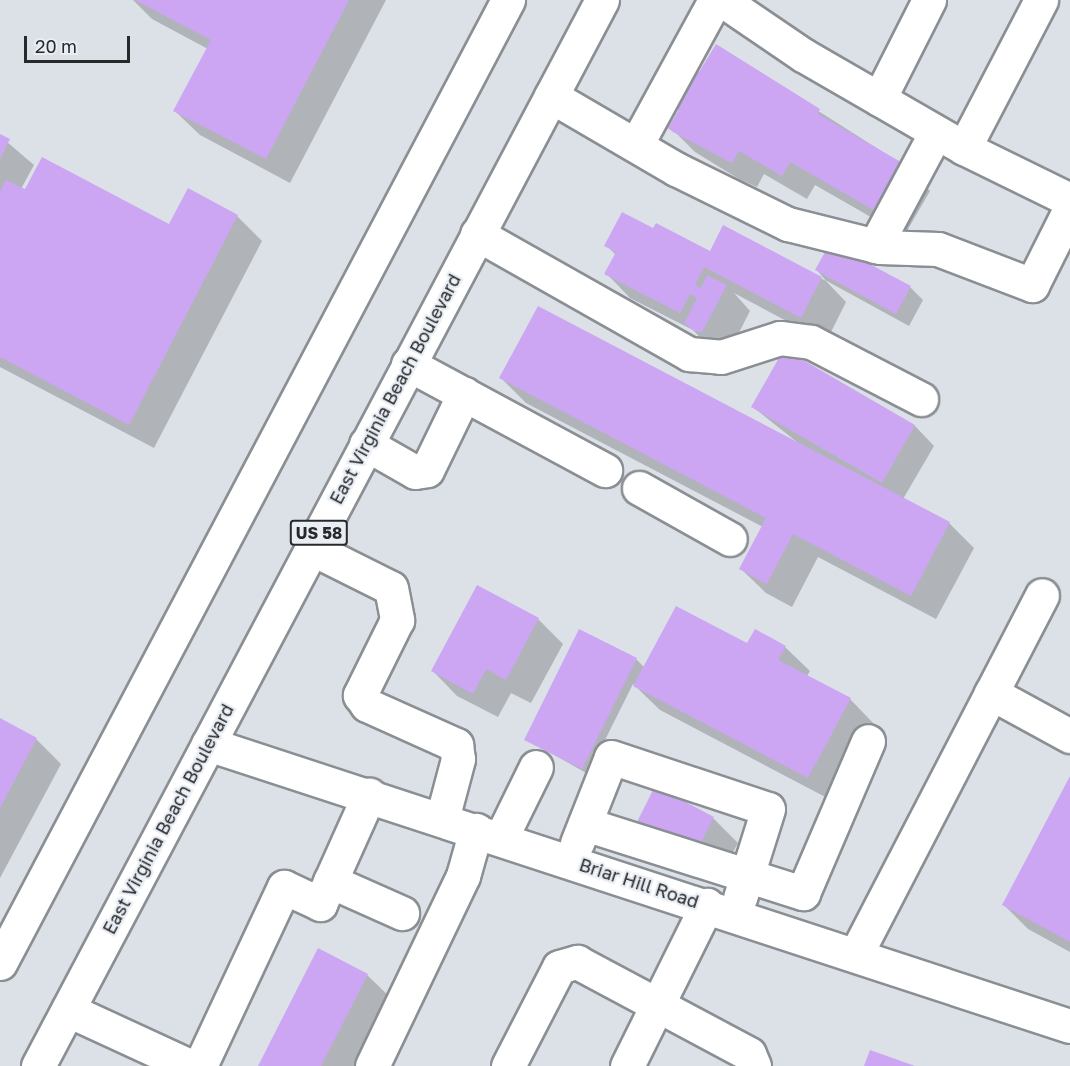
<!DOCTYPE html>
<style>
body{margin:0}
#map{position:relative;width:1070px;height:1066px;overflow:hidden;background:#dce1e7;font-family:"Golos Text",sans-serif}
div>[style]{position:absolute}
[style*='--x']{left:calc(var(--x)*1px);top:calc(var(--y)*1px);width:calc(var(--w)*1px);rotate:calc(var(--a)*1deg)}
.shadow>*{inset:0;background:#0003}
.building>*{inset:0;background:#cca6f3}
.roads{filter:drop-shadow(2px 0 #8a8f94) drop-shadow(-2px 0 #8a8f94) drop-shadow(0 2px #8a8f94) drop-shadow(0 -2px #8a8f94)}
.minor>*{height:33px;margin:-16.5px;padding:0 16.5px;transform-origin:16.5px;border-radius:16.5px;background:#fff}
.major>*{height:33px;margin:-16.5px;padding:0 16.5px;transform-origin:16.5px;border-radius:16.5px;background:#fff}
span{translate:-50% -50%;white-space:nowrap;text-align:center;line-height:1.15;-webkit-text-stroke:4.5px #e9eef4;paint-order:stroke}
.shield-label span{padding:2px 4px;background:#e9eef4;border:2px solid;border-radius:4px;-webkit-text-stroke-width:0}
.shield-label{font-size:16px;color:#27292b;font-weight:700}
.street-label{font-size:18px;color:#27292b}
.scale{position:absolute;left:24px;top:36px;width:106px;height:27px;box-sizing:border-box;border:3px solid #27292b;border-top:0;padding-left:8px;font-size:18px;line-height:21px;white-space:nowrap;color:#27292b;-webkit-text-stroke:4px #e9eef4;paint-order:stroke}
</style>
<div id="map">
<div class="shadow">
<div style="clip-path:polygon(133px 0,386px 0,290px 183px,200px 135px,175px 111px,208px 49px,152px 19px)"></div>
<div style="clip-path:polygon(716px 46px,905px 166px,930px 191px,904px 236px,815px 185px,807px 199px,764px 174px,757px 187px,739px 179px,695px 152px,670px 127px,680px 111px,673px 104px,700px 74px)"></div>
<div style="clip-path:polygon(0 136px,34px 165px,21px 189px,170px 226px,188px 190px,237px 216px,262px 241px,154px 448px,0 367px)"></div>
<div style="clip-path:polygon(724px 227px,826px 281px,817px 270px,910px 287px,923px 300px,909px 326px,825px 280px,846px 302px,826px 342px,734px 293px,750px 311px,727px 356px,710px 348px,693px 330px,630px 298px,606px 273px,616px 255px,606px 245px,654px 230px,711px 254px)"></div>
<div style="clip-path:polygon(785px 351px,915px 426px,934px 446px,903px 499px,949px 523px,974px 548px,936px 619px,818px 557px,792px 607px,766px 593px,741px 569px,763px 527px,526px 403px,501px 378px,802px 446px,753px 407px)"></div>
<div style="clip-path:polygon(538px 619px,563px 644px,531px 703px,511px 693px,498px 717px,457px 696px,433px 671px)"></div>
<div style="clip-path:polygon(580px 631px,636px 659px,645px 668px,748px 645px,785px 647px,810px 671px,807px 676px,850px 699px,874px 724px,833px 801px,660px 710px,633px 684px,588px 774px,526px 739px)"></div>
<div style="clip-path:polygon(0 720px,36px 739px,61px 764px,0 878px)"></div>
<div style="clip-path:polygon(1070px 779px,1070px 952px,1028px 929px,1004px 905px)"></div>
<div style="clip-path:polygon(713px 818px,738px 843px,720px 876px,663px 846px,639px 822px)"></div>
<div style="clip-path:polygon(367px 975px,392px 999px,358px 1066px,260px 1066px)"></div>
</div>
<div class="building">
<div style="clip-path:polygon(135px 0,349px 0,266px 159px,173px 111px,211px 40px)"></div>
<div style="clip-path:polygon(716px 44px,820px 109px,818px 114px,906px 165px,879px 213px,790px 162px,782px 176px,739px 151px,732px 163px,673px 132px,668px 128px,679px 109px,671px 104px,693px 68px,699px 72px)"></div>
<div style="clip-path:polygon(0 134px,10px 139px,0 159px)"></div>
<div style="clip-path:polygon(42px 157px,169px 224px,188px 188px,238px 215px,129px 425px,0 357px,0 192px,6px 180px,25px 189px)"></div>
<div style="clip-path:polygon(622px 212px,653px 228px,656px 223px,710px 251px,723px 225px,822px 277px,801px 318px,704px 267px,695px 285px,701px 288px,707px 275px,727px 285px,702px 332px,694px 331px,684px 323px,697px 298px,690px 294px,680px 313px,604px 274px,616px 252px,604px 246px)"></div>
<div style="clip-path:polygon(830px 243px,911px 286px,896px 314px,815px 270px)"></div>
<div style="clip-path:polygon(538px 306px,950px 522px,911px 596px,793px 534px,767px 584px,739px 569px,766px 518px,499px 378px)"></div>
<div style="clip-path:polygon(784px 349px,915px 425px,882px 483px,751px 407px)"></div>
<div style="clip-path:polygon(477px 585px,539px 618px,506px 680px,486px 669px,473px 694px,431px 671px)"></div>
<div style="clip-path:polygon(676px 606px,747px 643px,755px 629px,786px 646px,778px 660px,851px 698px,808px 778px,633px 686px)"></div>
<div style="clip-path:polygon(579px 629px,637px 658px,582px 769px,524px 740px)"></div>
<div style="clip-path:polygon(0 718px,37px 738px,0 808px)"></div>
<div style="clip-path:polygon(1070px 776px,1070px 942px,1002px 905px)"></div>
<div style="clip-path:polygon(655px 786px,714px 817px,696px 852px,637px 822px)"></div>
<div style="clip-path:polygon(318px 948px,368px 974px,321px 1066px,258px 1066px)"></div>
<div style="clip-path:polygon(870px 1050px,915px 1066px,864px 1066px)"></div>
</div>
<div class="roads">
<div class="minor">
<div style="--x:722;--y:0;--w:98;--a:34.2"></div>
<div style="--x:803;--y:55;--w:186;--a:30"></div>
<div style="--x:964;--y:148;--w:118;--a:26.1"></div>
<div style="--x:551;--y:96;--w:145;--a:30.3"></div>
<div style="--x:676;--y:169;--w:125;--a:26.2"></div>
<div style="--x:788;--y:224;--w:95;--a:14"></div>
<div style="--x:880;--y:247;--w:58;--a:2"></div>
<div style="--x:938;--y:249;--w:101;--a:21"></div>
<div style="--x:1032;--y:285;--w:85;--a:-63.4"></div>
<div style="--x:879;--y:99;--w:111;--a:-63.2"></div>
<div style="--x:636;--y:145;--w:165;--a:-61.4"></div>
<div style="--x:964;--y:148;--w:167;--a:-62.5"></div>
<div style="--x:477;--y:234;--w:244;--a:29.5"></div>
<div style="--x:689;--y:354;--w:32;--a:5"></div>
<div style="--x:721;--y:357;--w:62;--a:-17.9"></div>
<div style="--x:780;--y:338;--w:31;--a:7"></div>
<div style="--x:811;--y:342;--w:124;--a:27.4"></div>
<div style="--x:875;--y:246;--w:129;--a:-61.8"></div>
<div style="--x:408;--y:364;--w:224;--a:28.3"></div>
<div style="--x:366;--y:444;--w:56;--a:29.7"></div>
<div style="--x:415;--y:472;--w:12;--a:-9"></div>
<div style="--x:427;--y:470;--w:85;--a:-64"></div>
<div style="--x:639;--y:488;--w:104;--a:29.3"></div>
<div style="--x:311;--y:548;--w:89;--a:26.6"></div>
<div style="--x:391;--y:588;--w:33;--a:79"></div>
<div style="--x:397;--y:620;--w:84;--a:116.3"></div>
<div style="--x:360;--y:695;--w:12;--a:55"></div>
<div style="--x:367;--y:705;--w:98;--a:24.2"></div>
<div style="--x:456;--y:745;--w:14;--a:82"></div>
<div style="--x:458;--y:759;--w:62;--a:104.9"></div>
<div style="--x:991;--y:693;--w:90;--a:28.6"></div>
<div style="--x:208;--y:744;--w:907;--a:18.12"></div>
<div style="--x:585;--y:824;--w:229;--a:17.6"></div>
<div style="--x:803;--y:893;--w:165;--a:-66.8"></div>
<div style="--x:501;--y:838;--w:79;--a:-63.8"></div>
<div style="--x:577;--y:843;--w:92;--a:-68.4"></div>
<div style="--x:611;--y:757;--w:165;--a:18.3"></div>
<div style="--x:768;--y:809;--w:93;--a:107.5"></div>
<div style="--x:330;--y:881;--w:79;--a:24"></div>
<div style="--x:856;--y:954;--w:404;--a:-62.6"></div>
<div style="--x:68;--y:1010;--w:134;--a:24.7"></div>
<div style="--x:200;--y:1066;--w:198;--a:-64.9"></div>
<div style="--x:284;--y:887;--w:40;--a:25"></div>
<div style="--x:320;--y:904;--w:120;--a:-65.8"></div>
<div style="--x:372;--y:1066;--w:211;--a:-64.4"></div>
<div style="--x:463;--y:876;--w:48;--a:-74.2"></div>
<div style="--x:508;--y:1066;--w:111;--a:-62.7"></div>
<div style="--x:559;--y:967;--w:19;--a:-16"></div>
<div style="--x:577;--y:962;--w:195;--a:28.1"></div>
<div style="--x:749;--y:1054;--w:13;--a:67"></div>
<div style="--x:627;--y:1066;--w:180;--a:-63.6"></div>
</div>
<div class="major">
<div style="--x:0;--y:963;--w:1089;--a:-62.19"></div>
<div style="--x:38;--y:1066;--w:1206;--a:-62.12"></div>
</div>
</div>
<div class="shield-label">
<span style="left:319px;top:533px">US 58</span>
</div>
<div class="street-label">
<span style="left:395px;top:389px;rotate:-62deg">East Virginia Beach Boulevard</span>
<span style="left:168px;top:819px;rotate:-62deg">East Virginia Beach Boulevard</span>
<span style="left:639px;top:883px;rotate:18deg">Briar Hill Road</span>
</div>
<div class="scale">20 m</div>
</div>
